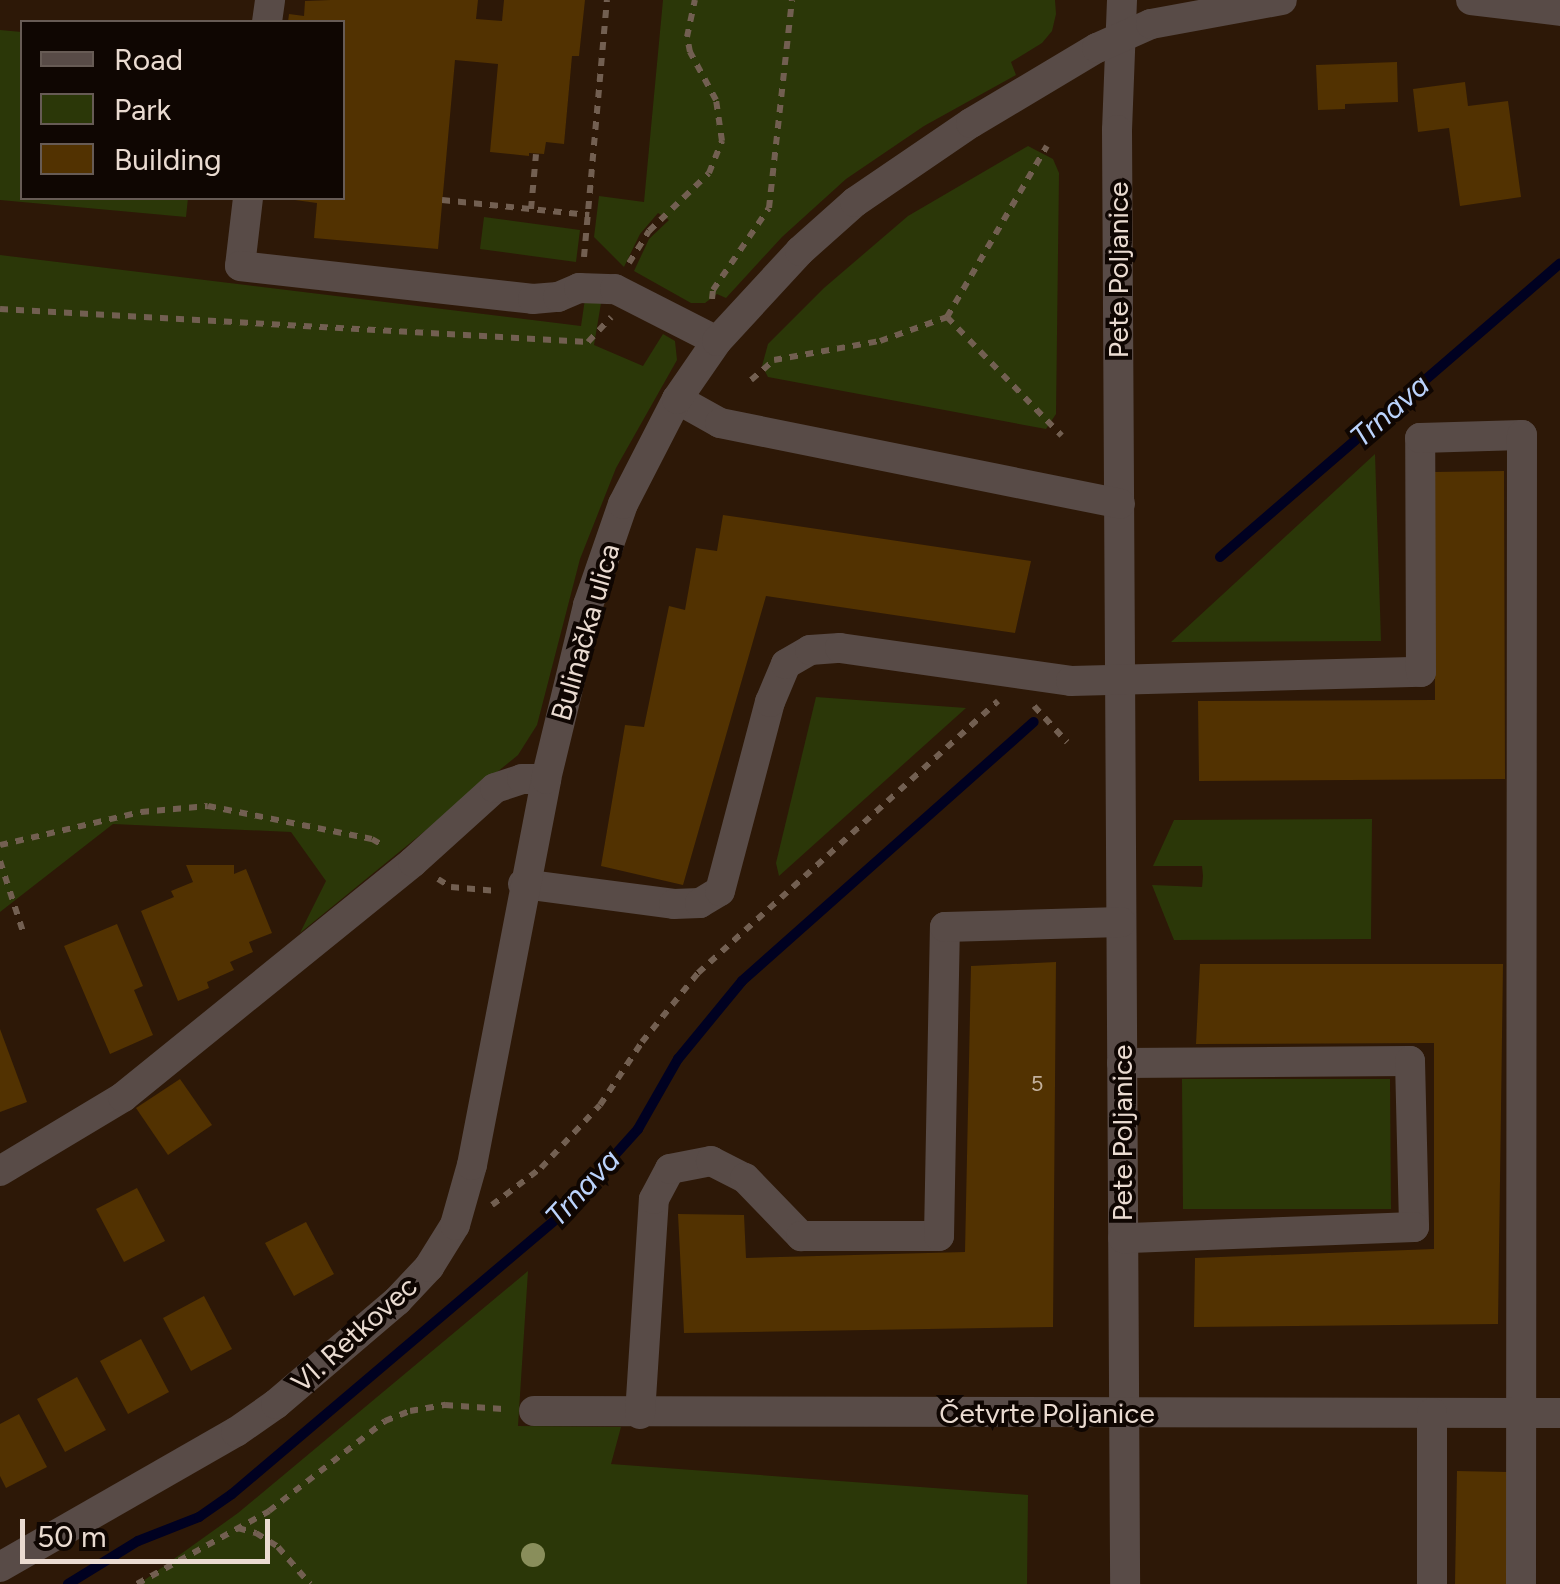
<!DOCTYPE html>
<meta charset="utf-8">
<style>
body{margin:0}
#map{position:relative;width:1560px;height:1584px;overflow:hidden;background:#2d1807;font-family:Figtree,sans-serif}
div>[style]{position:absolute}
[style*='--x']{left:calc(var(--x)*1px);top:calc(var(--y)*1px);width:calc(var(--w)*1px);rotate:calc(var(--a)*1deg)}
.green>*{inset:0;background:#2b3708}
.stream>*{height:10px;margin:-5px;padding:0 5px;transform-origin:5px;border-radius:5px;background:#000121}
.building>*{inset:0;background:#523201}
.path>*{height:6px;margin-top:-3px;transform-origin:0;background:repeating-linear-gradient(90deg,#725f51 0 8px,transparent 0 16px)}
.minor>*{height:30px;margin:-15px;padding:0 15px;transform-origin:15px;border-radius:15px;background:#584b47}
.trees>*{width:24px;height:24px;margin:-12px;border-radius:50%;background:#898e5b}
span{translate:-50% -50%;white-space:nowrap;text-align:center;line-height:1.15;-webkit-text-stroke:8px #0f0602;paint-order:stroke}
.number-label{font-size:22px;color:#c4b19d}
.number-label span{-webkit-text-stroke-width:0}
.street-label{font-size:28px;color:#eadbd1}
.water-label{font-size:30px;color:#bbd3fc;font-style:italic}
.legend{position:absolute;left:20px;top:20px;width:325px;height:180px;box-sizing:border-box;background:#0f0602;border:2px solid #675b55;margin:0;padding:12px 18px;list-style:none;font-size:30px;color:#eadbd1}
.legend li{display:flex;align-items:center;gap:20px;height:50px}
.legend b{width:50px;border:2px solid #675b55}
.scale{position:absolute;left:20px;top:1519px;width:250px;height:45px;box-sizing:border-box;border:5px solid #eadbd1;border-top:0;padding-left:12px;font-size:30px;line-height:35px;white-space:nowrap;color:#eadbd1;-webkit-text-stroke:8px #0f0602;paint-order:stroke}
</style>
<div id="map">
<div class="green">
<div style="clip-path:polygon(663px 0,1055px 0,1056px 14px,1052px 31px,1042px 43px,1011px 62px,1016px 75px,924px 126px,846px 179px,782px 237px,726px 298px,717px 294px,705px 303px,691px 303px,634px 271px,649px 239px,669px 220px,658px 213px,640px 234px,624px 267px,594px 237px,599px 196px,644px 202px)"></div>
<div style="clip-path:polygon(0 30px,22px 32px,22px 198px,188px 198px,186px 217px,0 200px)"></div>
<div style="clip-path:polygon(1028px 146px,1053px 159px,1059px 173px,1056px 414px,1046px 429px,768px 377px,762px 366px,768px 344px,824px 288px,908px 216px)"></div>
<div style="clip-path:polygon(484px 217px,580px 230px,576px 262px,480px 249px)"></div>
<div style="clip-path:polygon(0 255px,581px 326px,585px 299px,601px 303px,594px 345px,643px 366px,663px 334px,675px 341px,677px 360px,616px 468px,580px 559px,537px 725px,518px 755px,300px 933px,326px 881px,291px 832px,113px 824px,0 912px)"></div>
<div style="clip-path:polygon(1375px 454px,1381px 641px,1171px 642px)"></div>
<div style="clip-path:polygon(816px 697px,966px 708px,779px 876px,776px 863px)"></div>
<div style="clip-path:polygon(1372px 819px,1371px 939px,1174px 940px,1152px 885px,1202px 887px,1203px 876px,1202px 866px,1153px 866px,1174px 820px)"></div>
<div style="clip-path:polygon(1182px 1079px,1390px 1079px,1391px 1209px,1183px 1209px)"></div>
<div style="clip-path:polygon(528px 1271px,518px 1426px,621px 1427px,611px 1464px,1028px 1495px,1027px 1584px,139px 1584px,238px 1513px)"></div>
</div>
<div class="stream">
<div style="--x:1220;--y:557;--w:449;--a:-40.8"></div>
<div style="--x:68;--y:1584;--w:82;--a:-31.6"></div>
<div style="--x:138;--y:1541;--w:66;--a:-21.5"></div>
<div style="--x:199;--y:1517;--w:40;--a:-34.9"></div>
<div style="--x:232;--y:1494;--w:427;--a:-40.3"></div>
<div style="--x:558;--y:1218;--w:120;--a:-48"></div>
<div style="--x:638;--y:1129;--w:81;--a:-60.3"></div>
<div style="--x:678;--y:1059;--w:101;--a:-50.6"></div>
<div style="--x:742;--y:981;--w:390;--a:-41.6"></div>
</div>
<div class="building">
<div style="clip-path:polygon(331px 0,478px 0,476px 19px,502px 21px,504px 0,585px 0,579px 56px,572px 56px,564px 144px,546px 142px,544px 154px,529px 153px,529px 156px,490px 152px,498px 64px,455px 60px,438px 249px,314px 238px,317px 203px,280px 198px,342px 198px,342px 22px,288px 22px,289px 14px,304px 16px,305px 1px)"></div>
<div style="clip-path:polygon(1397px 62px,1398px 102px,1345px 104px,1345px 109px,1318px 110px,1316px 65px)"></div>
<div style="clip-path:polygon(1465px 82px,1468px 106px,1508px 101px,1521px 197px,1460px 206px,1449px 128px,1418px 132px,1413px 89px)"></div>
<div style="clip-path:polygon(1504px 471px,1505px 779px,1199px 781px,1198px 701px,1435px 700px,1434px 472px)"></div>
<div style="clip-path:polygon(723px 515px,1031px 561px,1015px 633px,766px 596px,683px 885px,601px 866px,625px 725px,644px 727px,669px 606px,685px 610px,696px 548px,717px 551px)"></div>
<div style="clip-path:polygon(186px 865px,234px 865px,234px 874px,246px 869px,272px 933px,249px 942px,253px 952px,230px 962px,234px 970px,207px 982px,209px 988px,178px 1001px,141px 911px,174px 897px,171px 891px,193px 882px)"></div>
<div style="clip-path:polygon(117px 924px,143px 986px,134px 990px,153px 1035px,110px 1054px,64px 946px)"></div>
<div style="clip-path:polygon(1056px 962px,1053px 1327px,684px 1333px,678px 1214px,744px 1215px,746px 1258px,965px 1252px,971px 966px)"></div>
<div style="clip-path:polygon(1200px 964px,1503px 964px,1498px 1324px,1194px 1327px,1195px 1258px,1434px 1249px,1434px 1043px,1196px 1044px)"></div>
<div style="clip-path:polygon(0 1029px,27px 1102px,0 1112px)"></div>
<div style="clip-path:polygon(180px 1079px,212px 1125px,168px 1155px,136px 1108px)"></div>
<div style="clip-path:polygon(137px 1188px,165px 1241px,124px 1262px,96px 1209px)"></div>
<div style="clip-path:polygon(306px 1222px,334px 1274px,294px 1296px,265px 1243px)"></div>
<div style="clip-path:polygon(204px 1296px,232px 1349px,191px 1371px,163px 1318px)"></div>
<div style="clip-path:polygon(141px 1339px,169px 1392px,128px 1414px,100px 1361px)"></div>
<div style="clip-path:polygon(77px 1377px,106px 1430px,65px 1452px,37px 1399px)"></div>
<div style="clip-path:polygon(19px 1414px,47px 1467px,6px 1488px,0 1476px,0 1424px)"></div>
<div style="clip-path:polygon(1457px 1471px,1508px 1472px,1506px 1584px,1455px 1584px)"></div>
</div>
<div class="path">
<div style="--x:442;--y:200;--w:148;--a:5.8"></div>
<div style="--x:531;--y:209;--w:55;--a:-84.8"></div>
<div style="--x:584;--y:257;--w:258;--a:-84.9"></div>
<div style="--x:629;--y:263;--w:38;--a:-58"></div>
<div style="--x:649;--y:231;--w:83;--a:-44"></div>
<div style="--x:709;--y:173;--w:35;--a:-68"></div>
<div style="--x:722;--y:141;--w:41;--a:-98.3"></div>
<div style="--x:716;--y:100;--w:55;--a:-118.4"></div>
<div style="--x:690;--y:52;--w:15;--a:-101"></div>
<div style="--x:687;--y:37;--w:38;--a:-78"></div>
<div style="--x:712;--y:299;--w:9;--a:-84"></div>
<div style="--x:713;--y:290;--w:99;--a:-55.7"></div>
<div style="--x:769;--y:208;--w:209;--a:-83.7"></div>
<div style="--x:0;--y:309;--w:589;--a:3.21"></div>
<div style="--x:588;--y:342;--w:34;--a:-47"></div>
<div style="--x:947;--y:317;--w:165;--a:46"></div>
<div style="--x:751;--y:380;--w:30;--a:-41"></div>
<div style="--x:774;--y:360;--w:108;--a:-10.2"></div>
<div style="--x:880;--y:341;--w:71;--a:-19.7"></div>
<div style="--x:947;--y:317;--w:198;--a:-59.7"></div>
<div style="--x:1034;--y:706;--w:49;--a:47.5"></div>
<div style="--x:0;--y:845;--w:145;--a:-13.2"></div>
<div style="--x:141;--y:812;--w:67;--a:-5.1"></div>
<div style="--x:208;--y:806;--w:167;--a:11.4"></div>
<div style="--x:372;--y:839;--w:14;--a:30"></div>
<div style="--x:0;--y:861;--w:78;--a:72"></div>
<div style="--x:438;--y:879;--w:15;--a:32"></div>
<div style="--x:451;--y:887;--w:46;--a:5"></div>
<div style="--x:492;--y:1205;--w:61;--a:-37.1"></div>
<div style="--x:541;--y:1168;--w:86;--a:-46.9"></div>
<div style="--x:600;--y:1105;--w:76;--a:-56.3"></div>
<div style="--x:642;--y:1042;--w:89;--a:-50.9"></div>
<div style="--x:698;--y:973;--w:405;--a:-42.2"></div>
<div style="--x:238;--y:1528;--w:19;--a:16"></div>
<div style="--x:256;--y:1533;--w:26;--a:32"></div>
<div style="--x:278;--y:1547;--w:49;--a:49.1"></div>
<div style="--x:137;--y:1584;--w:151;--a:-28.9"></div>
<div style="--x:269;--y:1511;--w:147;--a:-37.8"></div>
<div style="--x:385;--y:1421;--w:27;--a:-22"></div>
<div style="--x:410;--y:1411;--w:36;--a:-10"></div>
<div style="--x:445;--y:1405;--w:58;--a:3.9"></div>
</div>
<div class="minor">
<div style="--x:1122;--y:0;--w:130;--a:92.2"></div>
<div style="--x:1117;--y:130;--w:1454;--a:89.68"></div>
<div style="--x:1471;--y:0;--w:90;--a:7"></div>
<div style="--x:267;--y:22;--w:22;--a:-82"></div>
<div style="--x:248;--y:198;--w:68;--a:96.7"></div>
<div style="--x:240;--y:266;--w:295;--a:6.4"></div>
<div style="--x:533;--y:299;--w:25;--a:-5"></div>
<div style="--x:558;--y:297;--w:23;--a:-23"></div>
<div style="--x:579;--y:288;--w:36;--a:2"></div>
<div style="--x:615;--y:289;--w:114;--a:27"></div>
<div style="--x:677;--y:399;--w:49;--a:29.2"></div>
<div style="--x:720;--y:423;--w:408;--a:11.4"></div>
<div style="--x:523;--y:884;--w:152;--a:7.5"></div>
<div style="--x:674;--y:904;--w:26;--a:-2"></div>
<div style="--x:700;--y:903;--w:23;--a:-31"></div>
<div style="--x:720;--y:891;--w:196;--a:-75.2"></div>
<div style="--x:770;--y:702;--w:41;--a:-67.2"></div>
<div style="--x:786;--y:664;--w:28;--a:-30"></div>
<div style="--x:810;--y:650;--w:30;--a:-4"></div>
<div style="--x:840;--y:648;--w:233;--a:8.1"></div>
<div style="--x:1071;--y:681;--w:350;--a:-1.5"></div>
<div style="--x:1421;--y:672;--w:234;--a:-90.2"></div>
<div style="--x:1420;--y:438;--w:102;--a:-1.7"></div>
<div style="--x:1522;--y:435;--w:1149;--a:90.05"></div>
<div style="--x:1122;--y:1063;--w:288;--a:-0.4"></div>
<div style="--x:1410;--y:1061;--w:166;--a:88.6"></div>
<div style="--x:1414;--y:1227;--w:291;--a:177.8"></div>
<div style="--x:0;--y:1171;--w:144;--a:-31"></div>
<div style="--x:123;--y:1097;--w:373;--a:-39"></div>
<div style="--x:413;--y:862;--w:110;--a:-42.1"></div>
<div style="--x:495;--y:788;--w:28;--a:-18"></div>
<div style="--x:522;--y:779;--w:24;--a:0"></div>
<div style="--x:534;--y:1411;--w:1026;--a:0.11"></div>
<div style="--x:640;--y:1414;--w:215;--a:-86.3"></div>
<div style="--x:654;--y:1199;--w:34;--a:-62"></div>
<div style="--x:670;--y:1169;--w:42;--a:-11"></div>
<div style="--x:711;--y:1161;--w:38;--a:27"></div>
<div style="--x:745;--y:1178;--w:81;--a:46"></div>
<div style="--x:801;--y:1236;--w:138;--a:0"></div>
<div style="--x:939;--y:1236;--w:309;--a:-88.9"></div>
<div style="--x:945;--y:927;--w:176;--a:-1.6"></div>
<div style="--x:0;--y:1567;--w:272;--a:-29.8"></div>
<div style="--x:236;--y:1432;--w:49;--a:-35"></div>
<div style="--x:276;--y:1404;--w:159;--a:-40.4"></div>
<div style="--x:397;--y:1301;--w:47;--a:-46.7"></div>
<div style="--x:429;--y:1267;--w:49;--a:-58.2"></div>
<div style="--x:455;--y:1225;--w:62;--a:-74.2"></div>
<div style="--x:472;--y:1165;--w:393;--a:-79.1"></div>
<div style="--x:546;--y:779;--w:179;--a:-76.4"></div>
<div style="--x:588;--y:605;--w:107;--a:-70.9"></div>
<div style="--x:623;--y:504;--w:118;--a:-62.8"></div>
<div style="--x:677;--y:399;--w:70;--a:-55.4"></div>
<div style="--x:717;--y:341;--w:122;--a:-47.3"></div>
<div style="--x:800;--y:251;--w:74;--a:-41.7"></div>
<div style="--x:855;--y:202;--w:140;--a:-34.3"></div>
<div style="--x:971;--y:123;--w:147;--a:-30.8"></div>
<div style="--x:1097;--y:48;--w:59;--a:-24"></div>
<div style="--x:1151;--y:24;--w:133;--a:-10.4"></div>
<div style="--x:1432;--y:1584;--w:171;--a:-90"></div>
</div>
<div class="trees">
<div style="left:533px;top:1555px"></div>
</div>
<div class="number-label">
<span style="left:1037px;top:1084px">5</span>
</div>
<div class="street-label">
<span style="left:1118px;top:270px;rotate:-90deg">Pete Poljanice</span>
<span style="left:585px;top:632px;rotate:-74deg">Bulinačka ulica</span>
<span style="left:1122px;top:1133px;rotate:-90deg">Pete Poljanice</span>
<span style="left:354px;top:1334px;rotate:-42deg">VI. Retkovec</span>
<span style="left:1047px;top:1413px">Četvrte Poljanice</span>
</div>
<div class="water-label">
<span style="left:1390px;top:411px;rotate:-41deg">Trnava</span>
<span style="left:583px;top:1188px;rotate:-47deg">Trnava</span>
</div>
<ul class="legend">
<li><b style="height:12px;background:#584b47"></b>Road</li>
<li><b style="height:28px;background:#2b3708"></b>Park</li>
<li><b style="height:28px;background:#523201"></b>Building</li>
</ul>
<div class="scale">50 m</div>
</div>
